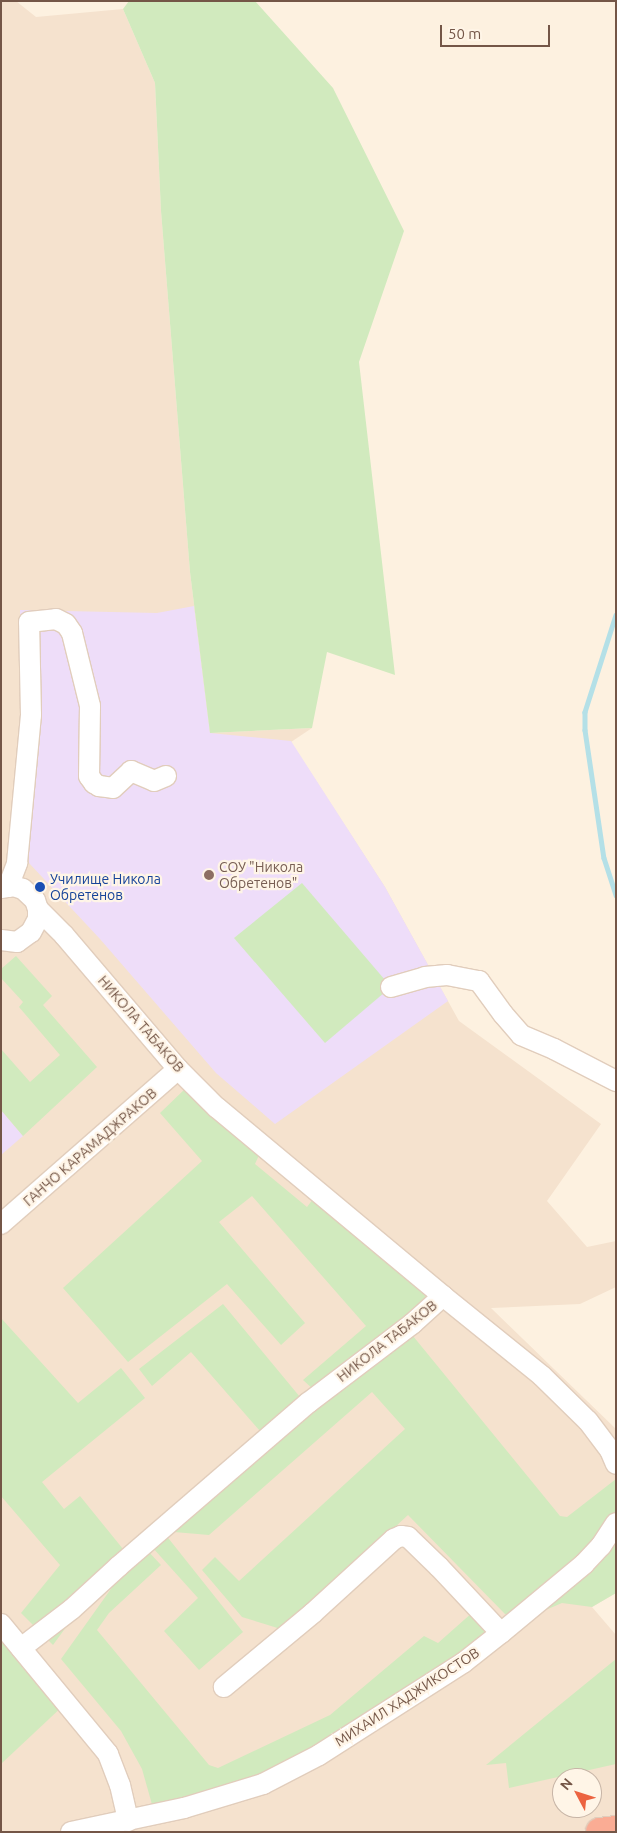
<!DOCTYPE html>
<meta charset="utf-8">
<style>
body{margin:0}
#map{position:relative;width:617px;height:1833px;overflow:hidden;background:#fdf1e0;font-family:Ubuntu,sans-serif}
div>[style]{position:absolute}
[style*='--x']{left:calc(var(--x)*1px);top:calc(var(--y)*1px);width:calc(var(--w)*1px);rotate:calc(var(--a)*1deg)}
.residential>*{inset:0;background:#f5e2ce}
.education>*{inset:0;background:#eeddf9}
.green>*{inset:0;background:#d1eabe}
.stream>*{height:4.5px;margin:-2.25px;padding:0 2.25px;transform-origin:2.25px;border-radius:2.25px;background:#b4e0e7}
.roads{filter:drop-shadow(1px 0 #e1cdbc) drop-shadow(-1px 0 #e1cdbc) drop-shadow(0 1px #e1cdbc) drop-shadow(0 -1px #e1cdbc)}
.minor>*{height:20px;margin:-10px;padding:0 10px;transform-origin:10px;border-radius:10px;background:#fff}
.highway>*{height:28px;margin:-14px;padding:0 14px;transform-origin:14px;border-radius:14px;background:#faac94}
.dots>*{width:14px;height:14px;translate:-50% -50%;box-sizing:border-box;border:2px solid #fff5e7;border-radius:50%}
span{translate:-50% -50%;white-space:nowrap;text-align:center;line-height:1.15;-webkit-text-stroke:4.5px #fff5e7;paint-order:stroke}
.education-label{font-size:14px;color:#785e54}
.left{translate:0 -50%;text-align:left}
.transit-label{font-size:14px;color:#164399}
.street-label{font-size:14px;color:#745647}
.frame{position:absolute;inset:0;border:2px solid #745647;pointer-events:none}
.north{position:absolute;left:552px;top:1768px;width:50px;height:50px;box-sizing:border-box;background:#fff5e7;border:1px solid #c7b5a7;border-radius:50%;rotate:310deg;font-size:14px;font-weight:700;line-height:20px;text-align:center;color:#745647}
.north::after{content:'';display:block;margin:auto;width:18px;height:22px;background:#ec6340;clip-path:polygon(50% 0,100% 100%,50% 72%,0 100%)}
.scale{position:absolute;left:440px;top:25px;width:110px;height:22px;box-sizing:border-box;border:2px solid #745647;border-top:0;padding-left:6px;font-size:15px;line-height:18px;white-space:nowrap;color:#745647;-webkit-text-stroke:4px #fff5e7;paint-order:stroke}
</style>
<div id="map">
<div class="residential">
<div style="clip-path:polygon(evenodd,1px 1px,16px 1px,36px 17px,123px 9px,155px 83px,161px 211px,190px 572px,210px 733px,312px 728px,291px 742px,385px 887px,459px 1021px,601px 1124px,547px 1201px,587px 1247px,616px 1241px,616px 1287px,580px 1304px,491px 1308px,616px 1429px,616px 1593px,592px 1607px,616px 1635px,616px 1832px,1px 1832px,1px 1px,562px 1778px,592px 1778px,592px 1808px,562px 1808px,562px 1778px)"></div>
</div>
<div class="education">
<div style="clip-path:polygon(194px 606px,210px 733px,291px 741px,385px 887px,448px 1001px,275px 1124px,216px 1073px,100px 939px,29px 863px,20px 610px,157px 613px)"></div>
<div style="clip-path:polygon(1px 1110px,23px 1136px,1px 1155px)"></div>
</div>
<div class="green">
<div style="clip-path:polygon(129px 1px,255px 1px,333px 88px,404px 231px,359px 362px,395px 675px,327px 652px,312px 728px,210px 733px,190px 572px,161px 211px,155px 83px,123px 9px)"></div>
<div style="clip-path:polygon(302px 883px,391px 987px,325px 1043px,234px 938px)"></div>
<div style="clip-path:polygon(16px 956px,52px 996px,43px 1005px,97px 1067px,23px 1136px,1px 1110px,1px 1049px,30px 1082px,60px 1055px,19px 1007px,23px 1002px,1px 978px,1px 969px)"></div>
<div style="clip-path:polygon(187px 1087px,260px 1153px,255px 1164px,307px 1207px,316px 1195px,425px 1285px,426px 1301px,314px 1390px,303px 1380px,366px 1326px,252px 1196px,219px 1222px,305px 1323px,281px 1345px,227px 1284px,128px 1362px,63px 1288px,202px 1161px,160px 1113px)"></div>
<div style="clip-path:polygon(223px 1304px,300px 1397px,260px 1431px,191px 1352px,152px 1386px,139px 1369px)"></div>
<div style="clip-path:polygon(1px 1318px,78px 1403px,121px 1368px,145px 1398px,42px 1482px,64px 1509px,80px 1496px,123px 1549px,53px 1645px,21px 1613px,60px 1565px,1px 1496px)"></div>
<div style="clip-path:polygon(413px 1336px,560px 1516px,567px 1517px,616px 1479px,616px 1593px,592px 1607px,562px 1603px,541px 1612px,505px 1614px,408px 1515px,284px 1630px,242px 1617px,202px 1570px,215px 1557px,239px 1581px,405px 1429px,372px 1392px,209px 1535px,174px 1532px,324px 1398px)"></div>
<div style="clip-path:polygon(165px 1534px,243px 1632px,199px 1670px,164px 1631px,198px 1598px,152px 1547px)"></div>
<div style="clip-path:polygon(146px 1549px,161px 1565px,109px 1613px,97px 1630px,209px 1765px,218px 1768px,330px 1715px,424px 1636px,438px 1643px,473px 1612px,488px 1637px,356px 1728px,249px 1781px,155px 1815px,142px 1769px,121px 1731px,61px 1659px,113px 1586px)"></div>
<div style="clip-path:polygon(1px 1634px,65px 1704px,1px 1764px)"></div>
<div style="clip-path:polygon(616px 1659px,616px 1764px,509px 1788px,506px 1763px,486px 1765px)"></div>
</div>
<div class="stream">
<div style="--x:616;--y:615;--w:102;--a:107.7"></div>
<div style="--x:585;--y:712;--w:18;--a:90"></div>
<div style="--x:585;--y:730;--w:129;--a:81.6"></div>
<div style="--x:604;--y:858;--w:39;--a:72"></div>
</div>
<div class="roads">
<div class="minor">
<div style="--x:8;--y:887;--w:26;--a:-69"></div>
<div style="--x:17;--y:863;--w:149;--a:-84.6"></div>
<div style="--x:31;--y:715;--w:93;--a:-91.2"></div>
<div style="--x:29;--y:622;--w:27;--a:-6"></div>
<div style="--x:56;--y:619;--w:11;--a:27"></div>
<div style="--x:66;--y:624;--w:11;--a:56"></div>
<div style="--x:72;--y:633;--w:75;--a:76.1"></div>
<div style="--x:90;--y:706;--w:70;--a:90.8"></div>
<div style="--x:89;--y:776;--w:9;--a:54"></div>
<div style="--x:94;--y:783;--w:6;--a:31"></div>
<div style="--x:99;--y:786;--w:14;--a:8"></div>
<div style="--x:113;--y:788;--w:25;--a:-43"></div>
<div style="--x:131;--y:771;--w:25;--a:23"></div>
<div style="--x:154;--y:781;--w:13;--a:-23"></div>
<div style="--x:1;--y:888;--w:12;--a:-9"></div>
<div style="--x:13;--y:886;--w:10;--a:17"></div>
<div style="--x:23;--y:889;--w:16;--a:43"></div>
<div style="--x:35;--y:900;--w:9;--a:72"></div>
<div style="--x:38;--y:909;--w:10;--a:90"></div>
<div style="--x:38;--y:919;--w:15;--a:118"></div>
<div style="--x:31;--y:932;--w:17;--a:144"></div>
<div style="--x:17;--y:942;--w:16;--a:-173"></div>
<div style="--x:391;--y:987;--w:35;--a:-16"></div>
<div style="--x:425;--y:977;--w:22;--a:-5"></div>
<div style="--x:447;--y:975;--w:33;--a:11"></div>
<div style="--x:479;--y:981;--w:41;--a:54"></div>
<div style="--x:503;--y:1014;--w:28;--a:49"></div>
<div style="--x:521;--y:1035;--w:36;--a:23"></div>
<div style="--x:554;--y:1049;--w:70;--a:27.3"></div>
<div style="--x:1;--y:1224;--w:235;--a:-41.2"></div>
<div style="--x:443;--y:1296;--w:127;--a:38.9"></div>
<div style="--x:542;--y:1376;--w:64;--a:44.4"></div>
<div style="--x:588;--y:1421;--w:36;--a:53"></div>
<div style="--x:610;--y:1450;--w:15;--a:67"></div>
<div style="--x:1;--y:1624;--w:168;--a:50.5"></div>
<div style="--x:108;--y:1754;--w:33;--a:69"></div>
<div style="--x:120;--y:1785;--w:37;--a:77"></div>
<div style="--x:501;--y:1633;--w:108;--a:-39.7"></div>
<div style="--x:584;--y:1564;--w:25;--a:-47"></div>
<div style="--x:601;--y:1546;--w:27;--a:-57"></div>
<div style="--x:21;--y:1648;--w:64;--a:-37.4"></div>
<div style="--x:72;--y:1609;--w:64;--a:-42.5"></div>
<div style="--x:119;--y:1566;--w:250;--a:-40.8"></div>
<div style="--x:308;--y:1403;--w:131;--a:-37.2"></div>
<div style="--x:412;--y:1324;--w:42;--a:-42.1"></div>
<div style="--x:443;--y:1296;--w:294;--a:-140.2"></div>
<div style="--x:217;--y:1108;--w:55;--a:-135"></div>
<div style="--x:178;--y:1069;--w:176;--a:-130.4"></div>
<div style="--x:64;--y:935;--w:37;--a:-135"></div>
<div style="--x:71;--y:1832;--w:116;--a:-12"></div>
<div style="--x:184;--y:1808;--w:83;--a:-16.9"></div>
<div style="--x:263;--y:1784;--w:63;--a:-27.4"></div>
<div style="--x:319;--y:1755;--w:171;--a:-32.6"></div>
<div style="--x:463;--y:1663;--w:48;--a:-38.3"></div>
<div style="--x:501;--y:1633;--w:91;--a:-133.2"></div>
<div style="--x:439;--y:1567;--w:43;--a:-135.9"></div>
<div style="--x:408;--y:1537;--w:7;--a:-172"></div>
<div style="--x:401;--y:1536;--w:8;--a:157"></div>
<div style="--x:394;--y:1539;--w:110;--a:137.6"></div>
<div style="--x:313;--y:1613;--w:116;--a:140.3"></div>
</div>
<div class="highway">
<div style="--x:600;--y:1832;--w:16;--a:-7"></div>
</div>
</div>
<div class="dots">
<div style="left:209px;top:875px;background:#8d6e63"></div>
<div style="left:40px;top:887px;background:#1a4fb4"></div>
</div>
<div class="education-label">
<span class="left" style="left:219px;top:875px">СОУ "Никола<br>Обретенов"</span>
</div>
<div class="transit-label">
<span class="left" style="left:50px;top:887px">Училище Никола<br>Обретенов</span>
</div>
<div class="street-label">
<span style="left:141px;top:1024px;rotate:49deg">НИКОЛА ТАБАКОВ</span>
<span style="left:90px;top:1147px;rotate:-41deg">ГАНЧО КАРАМАДЖРАКОВ</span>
<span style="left:387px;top:1341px;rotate:-38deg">НИКОЛА ТАБАКОВ</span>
<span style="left:407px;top:1697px;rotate:-33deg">МИХАИЛ ХАДЖИКОСТОВ</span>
</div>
<div class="frame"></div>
<div class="north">N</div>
<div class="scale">50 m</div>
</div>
